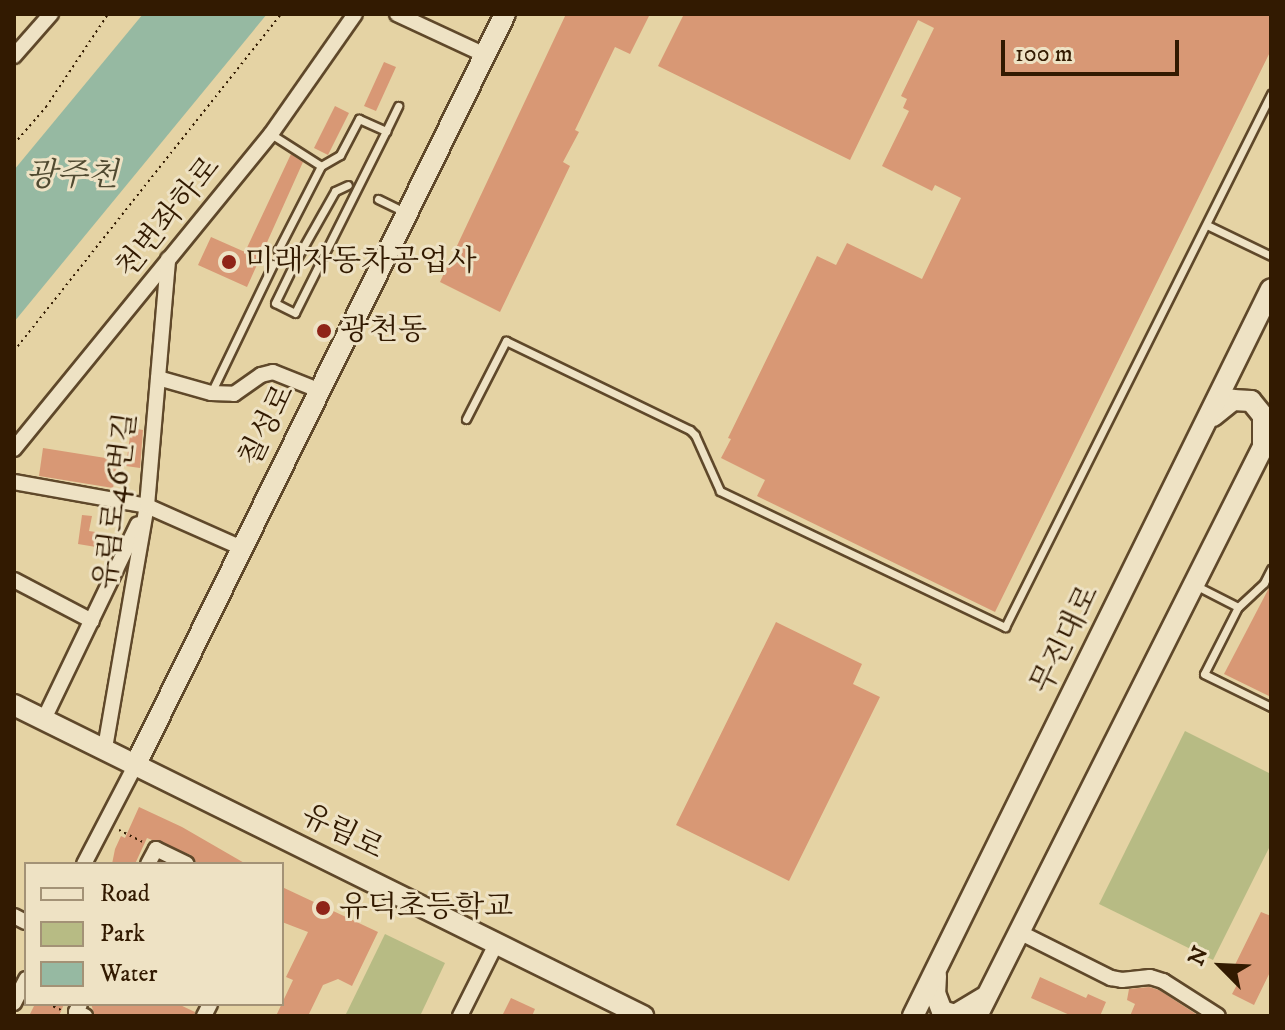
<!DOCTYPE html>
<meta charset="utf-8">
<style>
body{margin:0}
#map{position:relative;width:1285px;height:1030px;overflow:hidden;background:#e5d3a4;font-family:"IM FELL DW Pica","Noto Serif KR",serif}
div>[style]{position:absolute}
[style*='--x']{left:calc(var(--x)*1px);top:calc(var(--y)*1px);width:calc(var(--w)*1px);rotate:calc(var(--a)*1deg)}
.green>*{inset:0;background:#b7bb84}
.water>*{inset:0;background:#96b9a2}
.building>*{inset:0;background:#d89875}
.path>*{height:2px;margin-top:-1px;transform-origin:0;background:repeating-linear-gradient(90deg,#321a01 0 2px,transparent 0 6px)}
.roads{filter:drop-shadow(2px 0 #5f482a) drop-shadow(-2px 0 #5f482a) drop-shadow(0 2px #5f482a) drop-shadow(0 -2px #5f482a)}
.lane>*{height:7px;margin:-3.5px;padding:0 3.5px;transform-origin:3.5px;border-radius:3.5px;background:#eee2c4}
.street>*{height:14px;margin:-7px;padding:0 7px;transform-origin:7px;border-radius:7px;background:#eee2c4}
.secondary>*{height:20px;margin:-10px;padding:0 10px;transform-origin:10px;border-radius:10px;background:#eee2c4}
.dots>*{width:22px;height:22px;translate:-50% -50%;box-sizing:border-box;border:4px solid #eee2c4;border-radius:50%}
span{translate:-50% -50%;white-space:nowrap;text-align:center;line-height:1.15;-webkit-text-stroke:6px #eee2c4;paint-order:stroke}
.street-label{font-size:30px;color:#321a01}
.poi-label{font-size:30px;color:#321a01}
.left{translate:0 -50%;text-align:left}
.water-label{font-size:32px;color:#504a31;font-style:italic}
.frame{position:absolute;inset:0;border:16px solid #321a01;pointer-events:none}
.legend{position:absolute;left:24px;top:862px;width:260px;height:144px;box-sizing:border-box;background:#eee2c4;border:2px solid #a39276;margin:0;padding:10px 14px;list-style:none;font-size:24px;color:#321a01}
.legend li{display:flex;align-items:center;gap:16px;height:40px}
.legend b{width:40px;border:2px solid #a39276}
.north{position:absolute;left:1181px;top:926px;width:80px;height:80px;-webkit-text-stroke:6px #eee2c4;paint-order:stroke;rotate:294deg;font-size:22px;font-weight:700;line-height:32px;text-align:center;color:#321a01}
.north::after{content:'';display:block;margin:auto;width:28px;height:36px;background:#321a01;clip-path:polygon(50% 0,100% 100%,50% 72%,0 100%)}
.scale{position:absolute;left:1001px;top:40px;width:178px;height:36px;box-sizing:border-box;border:4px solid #321a01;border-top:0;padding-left:10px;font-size:24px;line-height:28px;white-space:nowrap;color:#321a01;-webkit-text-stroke:6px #eee2c4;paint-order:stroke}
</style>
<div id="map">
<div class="green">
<div style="clip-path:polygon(1185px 731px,1271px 774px,1271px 844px,1213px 960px,1099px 904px)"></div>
<div style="clip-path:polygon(385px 934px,445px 963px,420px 1016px,345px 1016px)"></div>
</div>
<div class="water">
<div style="clip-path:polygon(143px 14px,267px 14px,14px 322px,14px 170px)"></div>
</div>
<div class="building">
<div style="clip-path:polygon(566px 14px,650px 14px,630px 54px,615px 47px,575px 130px,579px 132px,563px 162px,570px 166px,500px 312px,440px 282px)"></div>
<div style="clip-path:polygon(684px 14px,1271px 14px,1271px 50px,995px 612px,757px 496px,765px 480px,721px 458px,731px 439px,728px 438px,817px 256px,836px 265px,847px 243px,922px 279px,961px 198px,935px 185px,932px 191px,882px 166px,909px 111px,903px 108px,907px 99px,901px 96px,934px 28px,918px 20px,850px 160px,658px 66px)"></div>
<div style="clip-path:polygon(384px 62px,396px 67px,376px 111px,364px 106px)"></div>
<div style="clip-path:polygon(335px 106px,349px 113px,328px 155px,314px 148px)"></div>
<div style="clip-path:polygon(291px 154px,303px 162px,247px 287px,198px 265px,211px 237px,245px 252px)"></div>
<div style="clip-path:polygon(131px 428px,143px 430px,140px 468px,126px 466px)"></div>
<div style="clip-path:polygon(43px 448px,118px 460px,113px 488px,39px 476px)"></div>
<div style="clip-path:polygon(82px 515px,92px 516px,89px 531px,121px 536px,114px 550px,78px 544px)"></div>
<div style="clip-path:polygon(1271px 584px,1271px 697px,1224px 674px)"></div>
<div style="clip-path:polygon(776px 622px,862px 664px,853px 684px,880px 697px,789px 881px,676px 825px)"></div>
<div style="clip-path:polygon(139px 807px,182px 827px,246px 864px,197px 864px,191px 855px,147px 838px,135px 864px,112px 864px,115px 849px,121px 836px,125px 838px)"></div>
<div style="clip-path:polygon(282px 887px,378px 932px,352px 986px,338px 979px,323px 985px,308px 1016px,276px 1016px,293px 980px,286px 977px,308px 932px,282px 922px)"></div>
<div style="clip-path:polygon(1261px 912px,1271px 916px,1271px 970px,1254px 1005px,1232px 994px,1239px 981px,1229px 977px)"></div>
<div style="clip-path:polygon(1040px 977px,1086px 998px,1088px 994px,1106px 1002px,1100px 1016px,1072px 1016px,1031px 998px)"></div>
<div style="clip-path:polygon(1149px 987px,1159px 990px,1199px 1016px,1130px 1016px,1135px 1004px,1127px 1000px,1129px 989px)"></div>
<div style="clip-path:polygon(511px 998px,535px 1009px,532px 1016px,502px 1016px)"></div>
<div style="clip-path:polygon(35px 1004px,64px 1004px,59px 1016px,29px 1016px)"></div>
<div style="clip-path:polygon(91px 1004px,178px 1004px,195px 1012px,194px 1016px,95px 1016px)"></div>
</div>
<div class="path">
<div style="--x:14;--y:144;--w:49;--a:-49.1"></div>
<div style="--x:46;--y:107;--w:112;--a:-56.3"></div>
<div style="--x:14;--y:351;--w:430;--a:-51.6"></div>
<div style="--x:119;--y:830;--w:28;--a:27"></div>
<div style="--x:48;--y:1004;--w:17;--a:25"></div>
</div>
<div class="roads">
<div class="lane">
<div style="--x:359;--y:119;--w:30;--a:24"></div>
<div style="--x:386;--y:131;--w:203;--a:116.6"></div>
<div style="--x:295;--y:313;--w:22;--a:-153"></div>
<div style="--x:275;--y:303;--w:48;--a:-64"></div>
<div style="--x:296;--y:260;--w:21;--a:-151"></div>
<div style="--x:278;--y:250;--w:94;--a:-62.9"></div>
<div style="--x:321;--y:166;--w:22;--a:-30"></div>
<div style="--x:340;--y:155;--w:41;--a:-62.2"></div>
<div style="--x:386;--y:131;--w:28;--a:-64"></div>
<div style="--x:271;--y:134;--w:59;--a:32.6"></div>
<div style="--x:378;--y:199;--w:30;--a:26"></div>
<div style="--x:1207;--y:225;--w:71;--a:25.8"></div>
<div style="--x:296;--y:260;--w:79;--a:-60.5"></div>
<div style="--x:335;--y:191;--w:14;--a:-25"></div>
<div style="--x:211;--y:393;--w:143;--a:-64.3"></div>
<div style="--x:466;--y:419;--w:88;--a:-62.9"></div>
<div style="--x:506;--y:341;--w:204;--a:25.8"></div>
<div style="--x:690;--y:430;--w:7;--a:45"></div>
<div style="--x:695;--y:435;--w:61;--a:65.9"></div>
<div style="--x:720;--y:491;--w:316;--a:25.5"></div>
<div style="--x:1005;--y:627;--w:596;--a:-63.48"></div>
<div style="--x:1271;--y:569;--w:16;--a:117"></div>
<div style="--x:1264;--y:583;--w:35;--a:137"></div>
<div style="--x:1238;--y:607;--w:75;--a:116.9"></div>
<div style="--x:1204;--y:674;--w:75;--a:26.2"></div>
<div style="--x:1195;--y:585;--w:48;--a:27.1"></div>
</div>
<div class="street">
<div style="--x:397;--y:14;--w:97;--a:25"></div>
<div style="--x:14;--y:56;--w:56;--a:-48.6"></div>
<div style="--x:158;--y:378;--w:55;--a:15.8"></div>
<div style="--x:211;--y:393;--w:23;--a:2"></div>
<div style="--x:234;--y:394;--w:33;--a:-35"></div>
<div style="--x:261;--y:375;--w:12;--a:-14"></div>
<div style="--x:273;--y:372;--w:48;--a:21.8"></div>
<div style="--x:14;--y:449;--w:407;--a:-50.8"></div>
<div style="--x:271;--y:134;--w:146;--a:-55"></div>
<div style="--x:14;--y:482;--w:135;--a:10.2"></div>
<div style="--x:147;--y:506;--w:104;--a:23.9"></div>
<div style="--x:14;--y:580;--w:88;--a:27.7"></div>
<div style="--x:44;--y:719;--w:216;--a:-64.3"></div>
<div style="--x:105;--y:748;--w:246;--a:-80.2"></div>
<div style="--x:147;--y:506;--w:248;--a:-85.1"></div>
<div style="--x:84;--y:864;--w:113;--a:-62.5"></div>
<div style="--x:148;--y:864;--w:17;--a:-62"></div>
<div style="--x:156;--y:849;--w:34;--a:26"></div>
<div style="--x:14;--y:916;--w:13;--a:27"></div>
<div style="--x:1019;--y:932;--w:103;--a:26.6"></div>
<div style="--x:1111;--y:978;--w:11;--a:10"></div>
<div style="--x:1122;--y:980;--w:28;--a:-6"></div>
<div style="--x:1150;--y:977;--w:14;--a:17"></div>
<div style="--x:1163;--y:981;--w:65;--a:32.5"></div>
<div style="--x:14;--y:1003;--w:27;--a:-63"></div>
<div style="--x:80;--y:1004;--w:9;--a:117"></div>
<div style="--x:76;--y:1012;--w:10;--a:24"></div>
<div style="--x:204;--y:1016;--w:13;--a:-63"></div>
<div style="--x:460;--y:1016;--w:80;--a:-63.4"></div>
</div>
<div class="secondary">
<div style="--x:1213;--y:416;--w:26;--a:-39"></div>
<div style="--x:1233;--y:400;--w:18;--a:3"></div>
<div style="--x:1251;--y:401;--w:19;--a:51"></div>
<div style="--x:1263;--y:416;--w:28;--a:90"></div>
<div style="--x:14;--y:705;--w:702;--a:26.31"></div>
<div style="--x:136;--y:764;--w:836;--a:-63.8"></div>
<div style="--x:936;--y:976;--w:17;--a:93"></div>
<div style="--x:935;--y:993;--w:19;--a:69"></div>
<div style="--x:942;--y:1011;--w:14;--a:17"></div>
<div style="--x:955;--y:1015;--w:33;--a:-31"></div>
<div style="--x:913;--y:1016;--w:810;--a:-63.78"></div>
<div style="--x:977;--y:1016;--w:655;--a:-63.32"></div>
</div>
</div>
<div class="dots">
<div style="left:229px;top:262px;background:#8f2418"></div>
<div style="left:324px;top:331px;background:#8f2418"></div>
<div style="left:323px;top:908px;background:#8f2418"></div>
</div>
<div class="street-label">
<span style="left:169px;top:218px;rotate:-51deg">천변좌하로</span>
<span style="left:268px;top:426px;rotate:-64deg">칠성로</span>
<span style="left:117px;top:501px;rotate:-83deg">유림로46번길</span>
<span style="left:1066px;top:640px;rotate:-64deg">무진대로</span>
<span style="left:342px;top:833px;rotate:26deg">유림로</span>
</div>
<div class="poi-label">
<span class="left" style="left:245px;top:262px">미래자동차공업사</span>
<span class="left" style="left:340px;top:331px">광천동</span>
<span class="left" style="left:339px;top:908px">유덕초등학교</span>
</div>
<div class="water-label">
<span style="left:72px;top:176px">광주천</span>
</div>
<div class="frame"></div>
<ul class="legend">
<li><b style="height:10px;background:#eee2c4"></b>Road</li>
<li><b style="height:22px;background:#b7bb84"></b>Park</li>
<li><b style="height:22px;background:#96b9a2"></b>Water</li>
</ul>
<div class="north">N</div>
<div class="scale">100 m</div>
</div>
